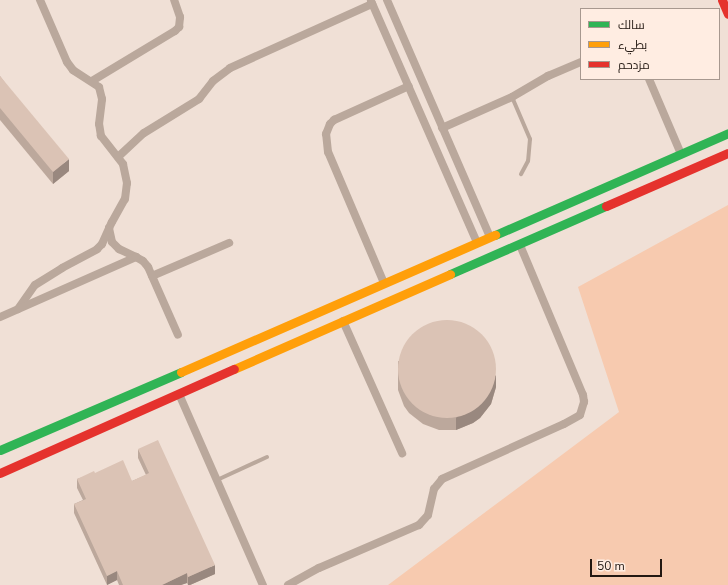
<!DOCTYPE html>
<meta charset="utf-8">
<style>
body{margin:0}
#map{position:relative;width:728px;height:585px;overflow:hidden;background:#f0e0d6;font-family:"Nunito Sans",Cairo,sans-serif}
div>[style]{position:absolute}
[style*='--x']{left:calc(var(--x)*1px);top:calc(var(--y)*1px);width:calc(var(--w)*1px);rotate:calc(var(--a)*1deg)}
.green>*{inset:0;background:#f7caaf}
.lane>*{height:4px;margin:-2px;padding:0 2px;transform-origin:2px;border-radius:2px;background:#baa89c}
.street>*{height:8px;margin:-4px;padding:0 4px;transform-origin:4px;border-radius:4px;background:#baa89c}
.fast>*{height:9px;margin:-4.5px;padding:0 4.5px;transform-origin:4.5px;border-radius:4.5px;background:#30b455}
.slow>*{height:9px;margin:-4.5px;padding:0 4.5px;transform-origin:4.5px;border-radius:4.5px;background:#ff9f0a}
.jam>*{height:9px;margin:-4.5px;padding:0 4.5px;transform-origin:4.5px;border-radius:4.5px;background:#e5322d}
.wall>*{inset:0;background:#bca89c}
.shaded-wall>*{inset:0;background:#99887f}
.building>*{inset:0;background:#dbc3b5}
.round{border-radius:50%}
span{translate:-50% -50%;white-space:nowrap;text-align:center;line-height:1.15;-webkit-text-stroke:3px #ffede2;paint-order:stroke}
.legend{position:absolute;left:580px;top:8px;width:140px;height:72px;box-sizing:border-box;background:#ffede2;border:1px solid #a7988f;margin:0;padding:5px 7px;list-style:none;font-size:12px;color:#231812}
.legend li{display:flex;align-items:center;gap:8px;height:20px}
.legend b{width:20px;border:1px solid #a7988f}
.scale{position:absolute;left:590px;top:559px;width:72px;height:18px;box-sizing:border-box;border:2px solid #231812;border-top:0;padding-left:5px;font-size:12px;line-height:14px;white-space:nowrap;color:#231812;-webkit-text-stroke:3px #ffede2;paint-order:stroke}
</style>
<div id="map">
<div class="green">
<div style="clip-path:polygon(728px 205px,728px 585px,388px 585px,619px 412px,578px 287px)"></div>
</div>
<div class="lane">
<div style="--x:512;--y:97;--w:46;--a:66.8"></div>
<div style="--x:530;--y:139;--w:22;--a:95"></div>
<div style="--x:528;--y:161;--w:15;--a:118"></div>
<div style="--x:217;--y:480;--w:55;--a:-24.7"></div>
</div>
<div class="street">
<div style="--x:387;--y:0;--w:258;--a:66.5"></div>
<div style="--x:371;--y:1;--w:264;--a:66.3"></div>
<div style="--x:649;--y:79;--w:82;--a:66.9"></div>
<div style="--x:92;--y:81;--w:97;--a:-31.1"></div>
<div style="--x:175;--y:31;--w:6;--a:-45"></div>
<div style="--x:179;--y:27;--w:10;--a:-84"></div>
<div style="--x:180;--y:17;--w:18;--a:-109"></div>
<div style="--x:442;--y:128;--w:77;--a:-23.9"></div>
<div style="--x:512;--y:97;--w:42;--a:-30.3"></div>
<div style="--x:548;--y:76;--w:36;--a:-23"></div>
<div style="--x:118;--y:157;--w:35;--a:-43"></div>
<div style="--x:144;--y:133;--w:65;--a:-31.7"></div>
<div style="--x:199;--y:99;--w:23;--a:-52"></div>
<div style="--x:213;--y:81;--w:21;--a:-37"></div>
<div style="--x:230;--y:68;--w:156;--a:-24.3"></div>
<div style="--x:109;--y:228;--w:14;--a:78"></div>
<div style="--x:112;--y:242;--w:10;--a:45"></div>
<div style="--x:119;--y:249;--w:19;--a:25"></div>
<div style="--x:152;--y:276;--w:84;--a:-23.2"></div>
<div style="--x:384;--y:283;--w:142;--a:-113.1"></div>
<div style="--x:328;--y:152;--w:18;--a:-96"></div>
<div style="--x:326;--y:134;--w:11;--a:-68"></div>
<div style="--x:330;--y:124;--w:6;--a:-45"></div>
<div style="--x:334;--y:120;--w:82;--a:-24.4"></div>
<div style="--x:18;--y:309;--w:29;--a:-55"></div>
<div style="--x:35;--y:285;--w:32;--a:-32"></div>
<div style="--x:62;--y:268;--w:40;--a:-28"></div>
<div style="--x:97;--y:249;--w:7;--a:-45"></div>
<div style="--x:102;--y:244;--w:24;--a:-66"></div>
<div style="--x:112;--y:222;--w:26;--a:-61"></div>
<div style="--x:125;--y:199;--w:16;--a:-83"></div>
<div style="--x:127;--y:183;--w:19;--a:-102"></div>
<div style="--x:123;--y:164;--w:36;--a:-128"></div>
<div style="--x:101;--y:136;--w:12;--a:-99"></div>
<div style="--x:99;--y:124;--w:25;--a:-83"></div>
<div style="--x:102;--y:99;--w:12;--a:-104"></div>
<div style="--x:99;--y:87;--w:31;--a:-147"></div>
<div style="--x:73;--y:70;--w:10;--a:-127"></div>
<div style="--x:67;--y:62;--w:68;--a:-113.5"></div>
<div style="--x:0;--y:317;--w:149;--a:-23.8"></div>
<div style="--x:136;--y:257;--w:8;--a:30"></div>
<div style="--x:143;--y:261;--w:8;--a:50"></div>
<div style="--x:148;--y:267;--w:74;--a:66.2"></div>
<div style="--x:343;--y:321;--w:145;--a:65.9"></div>
<div style="--x:179;--y:394;--w:209;--a:66.3"></div>
<div style="--x:288;--y:585;--w:35;--a:-29"></div>
<div style="--x:319;--y:568;--w:109;--a:-23.3"></div>
<div style="--x:419;--y:525;--w:13;--a:-48"></div>
<div style="--x:428;--y:515;--w:27;--a:-77"></div>
<div style="--x:434;--y:489;--w:13;--a:-51"></div>
<div style="--x:442;--y:479;--w:134;--a:-24.3"></div>
<div style="--x:564;--y:424;--w:18;--a:-29"></div>
<div style="--x:580;--y:415;--w:14;--a:-73"></div>
<div style="--x:584;--y:402;--w:7;--a:-98"></div>
<div style="--x:583;--y:395;--w:163;--a:-112.8"></div>
</div>
<div class="fast">
<div style="--x:495;--y:235;--w:254;--a:-23.6"></div>
<div style="--x:450;--y:274;--w:170;--a:-23.6"></div>
<div style="--x:0;--y:450;--w:197;--a:-23.3"></div>
</div>
<div class="slow">
<div style="--x:234;--y:369;--w:236;--a:-23.7"></div>
<div style="--x:181;--y:372;--w:343;--a:-23.6"></div>
</div>
<div class="jam">
<div style="--x:722;--y:0;--w:15;--a:67"></div>
<div style="--x:606;--y:206;--w:133;--a:-23.5"></div>
<div style="--x:0;--y:473;--w:256;--a:-24"></div>
</div>
<div class="wall">
<div style="clip-path:polygon(0 76px,69px 171px,53px 184px,0 120px)"></div>
<div style="clip-path:polygon(398px 361px,496px 387px,491px 404px,480px 418px,473px 423px,456px 430px,439px 430px,423px 424px,409px 413px,404px 406px,398px 390px)"></div>
<div style="clip-path:polygon(138px 449px,215px 574px,190px 585px,188px 585px,187px 583px,181px 585px,119px 585px,117px 580px,107px 585px,74px 513px,74px 504px,83px 500px,77px 488px,77px 479px,95px 473px,132px 481px,146px 475px,138px 458px)"></div>
</div>
<div class="shaded-wall">
<div style="clip-path:polygon(69px 159px,69px 171px,53px 184px,53px 172px)"></div>
<div style="clip-path:polygon(496px 375px,496px 387px,491px 404px,480px 418px,473px 423px,456px 430px,456px 418px)"></div>
<div style="clip-path:polygon(215px 565px,215px 574px,190px 585px,188px 585px,188px 577px)"></div>
<div style="clip-path:polygon(117px 571px,117px 580px,107px 585px,107px 576px)"></div>
<div style="clip-path:polygon(187px 573px,187px 583px,181px 585px,162px 585px)"></div>
</div>
<div class="building">
<div style="clip-path:polygon(0 76px,69px 159px,53px 172px,0 108px)"></div>
<div class="round" style="left:398px;top:320px;width:98px;height:98px"></div>
<div style="clip-path:polygon(158px 440px,215px 565px,188px 577px,187px 573px,162px 585px,123px 585px,117px 571px,107px 576px,74px 504px,86px 499px,77px 479px,94px 471px,95px 473px,123px 460px,132px 481px,149px 473px,138px 449px)"></div>
</div>
<ul class="legend">
<li><b style="height:5px;background:#30b455"></b>سالك</li>
<li><b style="height:5px;background:#ff9f0a"></b>بطيء</li>
<li><b style="height:5px;background:#e5322d"></b>مزدحم</li>
</ul>
<div class="scale">50 m</div>
</div>
